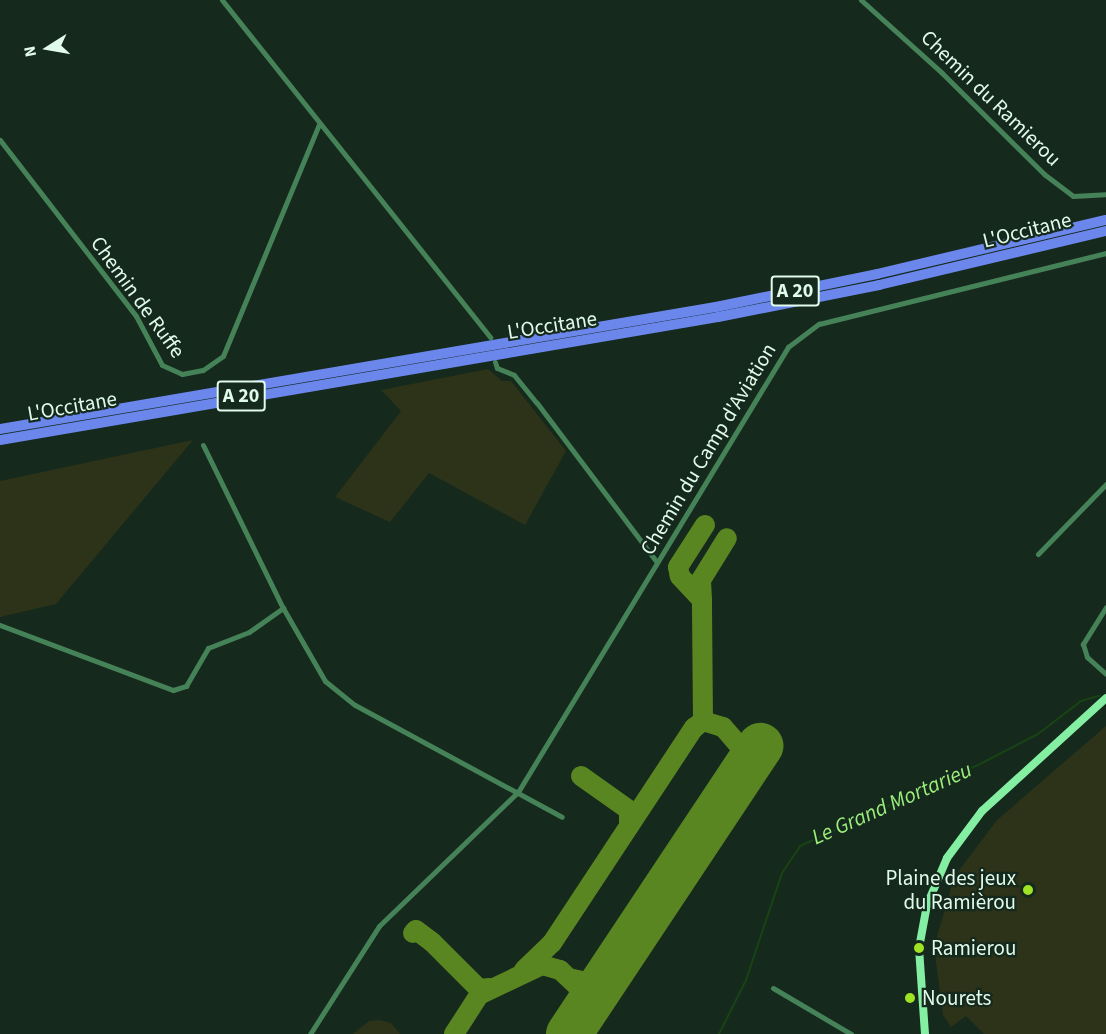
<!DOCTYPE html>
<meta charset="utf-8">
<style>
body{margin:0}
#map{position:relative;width:1106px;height:1034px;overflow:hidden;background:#15291d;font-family:"Source Sans 3",sans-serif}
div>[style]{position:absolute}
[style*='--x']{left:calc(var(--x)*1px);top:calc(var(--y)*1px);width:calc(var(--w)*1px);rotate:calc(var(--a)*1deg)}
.green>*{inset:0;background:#2d3318}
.stream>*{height:2px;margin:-1px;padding:0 1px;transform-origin:1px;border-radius:1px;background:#184413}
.taxiway>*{height:20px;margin:-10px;padding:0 10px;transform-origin:10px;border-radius:10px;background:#5a8621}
.runway>*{height:46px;margin:-23px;padding:0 23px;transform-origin:23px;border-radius:23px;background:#5a8621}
.street>*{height:5px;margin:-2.5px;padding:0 2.5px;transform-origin:2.5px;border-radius:2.5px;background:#468258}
.secondary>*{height:8px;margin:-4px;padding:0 4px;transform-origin:4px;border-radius:4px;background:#84efa2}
.highway>*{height:10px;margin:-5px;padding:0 5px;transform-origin:5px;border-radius:5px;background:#6b87ec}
.dots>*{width:16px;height:16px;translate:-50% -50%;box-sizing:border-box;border:3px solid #15291d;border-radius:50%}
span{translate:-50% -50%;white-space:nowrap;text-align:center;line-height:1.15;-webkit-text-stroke:4.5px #15291d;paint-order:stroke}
.shield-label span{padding:2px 4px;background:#15291d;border:2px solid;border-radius:4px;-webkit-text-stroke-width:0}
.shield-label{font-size:20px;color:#e1fbeb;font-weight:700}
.street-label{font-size:21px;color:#e1fbeb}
.poi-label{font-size:21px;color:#e1fbeb}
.right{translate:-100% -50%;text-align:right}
.left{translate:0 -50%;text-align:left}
.water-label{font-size:22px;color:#9cee7c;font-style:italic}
.north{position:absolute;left:18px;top:18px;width:60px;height:60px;-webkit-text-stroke:4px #15291d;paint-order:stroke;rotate:259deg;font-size:16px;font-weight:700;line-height:24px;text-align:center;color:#e1fbeb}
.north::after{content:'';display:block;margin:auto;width:21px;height:27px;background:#e1fbeb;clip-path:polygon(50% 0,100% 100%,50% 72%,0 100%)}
</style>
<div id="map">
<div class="green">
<div style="clip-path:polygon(488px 369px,502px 381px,511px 381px,566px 451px,525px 525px,429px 473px,390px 522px,335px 497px,401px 411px,381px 390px)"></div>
<div style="clip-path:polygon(193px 440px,56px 604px,0 617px,0 481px)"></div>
<div style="clip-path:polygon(1106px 726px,1106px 1034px,984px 1034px,966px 1016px,951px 1027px,943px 1015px,934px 947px,954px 877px,997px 820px)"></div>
<div style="clip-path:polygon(380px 1020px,391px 1023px,400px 1034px,353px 1034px,369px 1021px)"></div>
</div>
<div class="stream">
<div style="--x:719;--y:1034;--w:60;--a:-63.4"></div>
<div style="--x:746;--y:980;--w:113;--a:-71.4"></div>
<div style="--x:782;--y:873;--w:32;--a:-56"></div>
<div style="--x:800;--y:846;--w:200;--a:-24.5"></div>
<div style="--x:982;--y:763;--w:63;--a:-27.4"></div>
<div style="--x:1038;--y:734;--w:54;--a:-37.5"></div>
<div style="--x:1081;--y:701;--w:19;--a:-16"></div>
</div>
<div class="taxiway">
<div style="--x:702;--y:600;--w:20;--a:-93"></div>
<div style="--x:701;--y:580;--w:49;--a:-58.2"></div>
<div style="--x:703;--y:721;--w:121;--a:-90.5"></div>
<div style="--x:702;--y:600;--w:33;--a:-133"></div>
<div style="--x:680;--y:576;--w:9;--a:-103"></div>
<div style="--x:678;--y:567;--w:50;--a:-57.3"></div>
<div style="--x:581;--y:776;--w:59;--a:35.3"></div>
<div style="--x:629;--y:810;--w:16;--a:90"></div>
<div style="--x:413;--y:933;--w:4;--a:-45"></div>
<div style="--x:416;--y:930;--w:20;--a:37"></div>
<div style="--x:432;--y:942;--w:66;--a:45"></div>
<div style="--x:479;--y:989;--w:11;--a:-5"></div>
<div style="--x:524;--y:970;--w:39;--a:-44"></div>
<div style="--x:552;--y:943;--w:258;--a:-56.6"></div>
<div style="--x:694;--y:728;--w:11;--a:-38"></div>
<div style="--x:703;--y:721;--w:21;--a:17"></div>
<div style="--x:723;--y:727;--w:32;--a:49"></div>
<div style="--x:744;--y:751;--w:16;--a:94"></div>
<div style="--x:743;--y:767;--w:27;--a:118"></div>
<div style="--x:573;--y:979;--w:17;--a:13"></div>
<div style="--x:590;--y:983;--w:22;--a:-27"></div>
<div style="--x:454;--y:1034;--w:46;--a:-57.3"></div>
<div style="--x:479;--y:995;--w:70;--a:-25.5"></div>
<div style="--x:542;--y:965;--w:19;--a:16"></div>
<div style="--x:560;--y:970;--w:33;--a:43"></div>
<div style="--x:584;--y:992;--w:14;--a:82"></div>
<div style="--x:586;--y:1006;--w:33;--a:121"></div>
</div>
<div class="runway">
<div style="--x:569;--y:1034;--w:346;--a:-56.4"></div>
</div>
<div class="street">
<div style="--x:222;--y:0;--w:431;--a:51.5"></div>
<div style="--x:861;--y:0;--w:109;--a:42"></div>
<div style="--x:942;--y:73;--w:144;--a:44.7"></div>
<div style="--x:1044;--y:174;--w:36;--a:37"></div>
<div style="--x:1073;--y:196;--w:33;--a:-3"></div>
<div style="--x:0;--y:140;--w:222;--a:52.3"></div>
<div style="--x:136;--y:316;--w:55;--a:62"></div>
<div style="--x:162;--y:365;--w:22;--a:24"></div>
<div style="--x:182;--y:374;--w:21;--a:-11"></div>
<div style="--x:203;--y:370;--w:24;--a:-35"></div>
<div style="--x:223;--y:356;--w:251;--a:-67.5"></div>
<div style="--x:495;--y:362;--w:6;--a:72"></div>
<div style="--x:497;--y:368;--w:18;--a:22"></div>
<div style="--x:514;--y:375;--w:36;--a:51"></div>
<div style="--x:537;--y:403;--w:199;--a:53"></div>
<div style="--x:203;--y:445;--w:182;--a:63.9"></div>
<div style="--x:1038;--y:554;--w:98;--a:-45.8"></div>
<div style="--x:1106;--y:607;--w:44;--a:121.9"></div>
<div style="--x:1083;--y:644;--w:14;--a:73"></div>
<div style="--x:1087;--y:657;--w:25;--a:42"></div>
<div style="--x:0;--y:625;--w:185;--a:20.6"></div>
<div style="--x:173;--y:690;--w:14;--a:-17"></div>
<div style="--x:186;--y:686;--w:44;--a:-59.9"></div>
<div style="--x:208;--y:648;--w:44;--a:-21.3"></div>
<div style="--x:249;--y:632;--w:42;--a:-35.2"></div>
<div style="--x:283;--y:608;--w:84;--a:60.1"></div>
<div style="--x:325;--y:681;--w:38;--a:39"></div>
<div style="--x:355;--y:705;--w:235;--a:28.4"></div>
<div style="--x:773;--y:988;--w:91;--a:30.5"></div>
<div style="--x:310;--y:1034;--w:128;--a:-57.4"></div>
<div style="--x:379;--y:926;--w:193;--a:-44"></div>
<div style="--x:518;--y:792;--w:521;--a:-58.75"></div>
<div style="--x:788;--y:347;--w:39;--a:-37"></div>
<div style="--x:819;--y:324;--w:296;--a:-13.9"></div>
</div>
<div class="secondary">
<div style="--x:925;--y:1034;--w:86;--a:-94"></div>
<div style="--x:919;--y:948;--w:44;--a:-79.5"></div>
<div style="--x:927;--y:905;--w:51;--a:-66.9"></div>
<div style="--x:947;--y:858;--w:59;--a:-53.3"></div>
<div style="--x:982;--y:811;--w:168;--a:-42.3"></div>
</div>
<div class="highway">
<div style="--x:0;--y:429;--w:726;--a:-9.67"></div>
<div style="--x:716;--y:307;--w:164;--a:-11.6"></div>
<div style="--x:877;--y:274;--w:235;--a:-13.3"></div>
<div style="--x:0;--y:440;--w:728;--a:-9.72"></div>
<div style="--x:718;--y:317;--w:164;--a:-11.2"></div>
<div style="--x:879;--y:285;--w:233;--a:-13.4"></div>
</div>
<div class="dots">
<div style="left:1028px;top:890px;background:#9fe325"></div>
<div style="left:919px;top:948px;background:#9fe325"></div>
<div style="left:910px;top:998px;background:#9fe325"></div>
</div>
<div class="shield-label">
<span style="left:795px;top:291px">A 20</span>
<span style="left:241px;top:396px">A 20</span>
</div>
<div class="street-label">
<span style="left:991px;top:98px;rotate:44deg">Chemin du Ramierou</span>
<span style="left:1027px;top:230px;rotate:-14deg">L'Occitane</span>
<span style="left:138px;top:297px;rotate:54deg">Chemin de Ruffe</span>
<span style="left:552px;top:325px;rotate:-9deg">L'Occitane</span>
<span style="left:72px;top:406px;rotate:-10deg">L'Occitane</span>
<span style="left:708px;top:449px;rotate:-59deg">Chemin du Camp d'Aviation</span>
</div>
<div class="poi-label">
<span class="right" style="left:1016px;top:890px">Plaine des jeux<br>du Ramièrou</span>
<span class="left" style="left:931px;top:948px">Ramierou</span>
<span class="left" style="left:922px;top:998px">Nourets</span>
</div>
<div class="water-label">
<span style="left:892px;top:804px;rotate:-24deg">Le Grand Mortarieu</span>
</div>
<div class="north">N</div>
</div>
